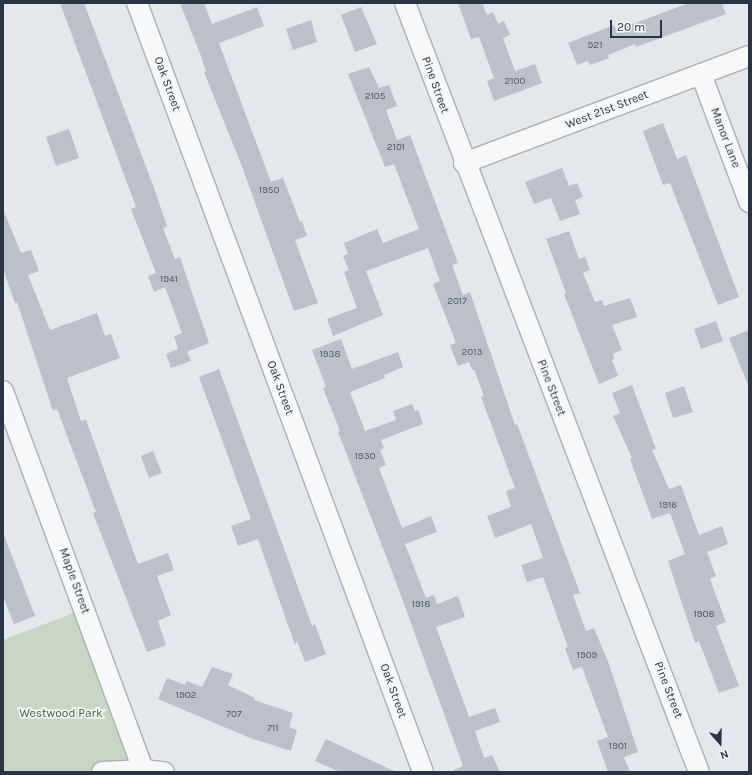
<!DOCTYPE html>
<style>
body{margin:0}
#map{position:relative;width:752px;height:775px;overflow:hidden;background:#e4e7ec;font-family:Karla,sans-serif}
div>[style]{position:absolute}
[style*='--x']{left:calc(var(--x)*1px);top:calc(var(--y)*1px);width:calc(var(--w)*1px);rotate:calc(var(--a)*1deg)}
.green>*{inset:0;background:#c9d6c5}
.building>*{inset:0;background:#bbc0ca}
.roads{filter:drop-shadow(1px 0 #a9aeb7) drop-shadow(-1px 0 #a9aeb7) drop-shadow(0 1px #a9aeb7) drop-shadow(0 -1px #a9aeb7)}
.minor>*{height:20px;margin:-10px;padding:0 10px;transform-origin:10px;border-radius:10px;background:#f7f8fa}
span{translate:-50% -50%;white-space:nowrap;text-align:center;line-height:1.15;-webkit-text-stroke:3.5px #f4f6f9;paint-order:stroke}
.number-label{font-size:10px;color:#4f5766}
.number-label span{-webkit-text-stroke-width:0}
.street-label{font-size:12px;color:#2b3445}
.park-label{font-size:12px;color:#3f6138}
.frame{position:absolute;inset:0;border:4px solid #2b3445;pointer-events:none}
.north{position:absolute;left:700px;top:723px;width:40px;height:40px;-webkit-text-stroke:3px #f4f6f9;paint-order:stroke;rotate:160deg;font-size:11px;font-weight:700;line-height:16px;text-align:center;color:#2b3445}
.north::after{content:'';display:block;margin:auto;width:14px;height:18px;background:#2b3445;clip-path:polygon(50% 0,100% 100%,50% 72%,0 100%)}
.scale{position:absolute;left:610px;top:20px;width:52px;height:18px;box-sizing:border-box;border:2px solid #2b3445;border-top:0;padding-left:5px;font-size:12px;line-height:14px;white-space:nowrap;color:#2b3445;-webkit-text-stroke:3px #f4f6f9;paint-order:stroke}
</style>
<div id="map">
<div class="green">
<div style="clip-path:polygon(84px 609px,144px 770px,3px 772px,3px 640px)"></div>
</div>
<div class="building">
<div style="clip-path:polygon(60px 3px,84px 3px,154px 188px,167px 226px,163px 228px,175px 259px,180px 257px,209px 343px,187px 352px,191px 361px,171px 368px,166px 354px,178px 349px,174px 336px,182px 333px,165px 287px,154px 292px,148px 276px,156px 273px,131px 209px,136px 207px)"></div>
<div style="clip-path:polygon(180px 3px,204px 3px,212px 24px,257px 7px,264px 26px,219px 43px,271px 182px,283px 178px,300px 222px,302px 221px,307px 236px,295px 240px,318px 303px,294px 311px,241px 164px,204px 72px,206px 71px,201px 56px)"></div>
<div style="clip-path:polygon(458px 3px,482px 3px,487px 15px,493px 12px,498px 24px,504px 21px,510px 35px,503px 38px,515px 71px,535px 64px,542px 83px,494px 101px,487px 81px,494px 78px,479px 37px,471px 39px)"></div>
<div style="clip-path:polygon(689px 3px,722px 3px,726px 14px,636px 47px,635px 44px,608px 55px,609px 58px,590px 65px,588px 61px,577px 65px,568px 43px,614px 25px,616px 30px)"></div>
<div style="clip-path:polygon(361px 7px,377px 44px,355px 52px,341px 15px)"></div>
<div style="clip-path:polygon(311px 20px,317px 42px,293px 50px,286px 29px)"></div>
<div style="clip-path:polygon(369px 67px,379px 88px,389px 85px,397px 106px,386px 110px,397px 140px,410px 135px,458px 263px,452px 265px,463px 295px,470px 292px,515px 425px,517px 424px,580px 593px,573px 595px,586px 631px,594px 628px,609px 664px,638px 752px,624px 757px,630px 772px,608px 772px,597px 741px,608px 737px,582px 667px,573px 670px,565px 648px,568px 647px,543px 577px,527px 582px,521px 565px,543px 558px,531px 524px,495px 538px,487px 516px,511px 507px,506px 491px,515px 488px,481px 397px,484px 396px,474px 369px,472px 370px,469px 362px,458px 366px,450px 345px,456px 343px,433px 284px,440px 281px,428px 248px,366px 271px,383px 315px,333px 336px,327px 319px,357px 308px,344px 272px,349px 270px,343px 256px,348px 254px,344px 243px,377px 229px,383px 243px,419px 229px,394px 164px,385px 167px,348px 74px)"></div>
<div style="clip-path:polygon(663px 123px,677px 159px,686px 155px,739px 297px,718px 305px,670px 183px,663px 185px,643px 131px)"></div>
<div style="clip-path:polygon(69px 129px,79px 158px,56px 166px,46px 137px)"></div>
<div style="clip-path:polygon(562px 168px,569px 186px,577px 183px,583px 197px,575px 200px,580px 214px,560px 221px,551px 198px,534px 204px,525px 182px)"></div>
<div style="clip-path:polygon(3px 209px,21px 253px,31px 250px,39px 271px,28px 275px,50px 330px,97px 313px,105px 336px,111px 334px,120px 358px,67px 378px,81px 421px,86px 420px,138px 564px,168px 553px,174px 570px,157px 576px,171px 615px,158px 621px,166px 645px,147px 652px,93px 513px,96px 512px,57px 409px,53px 411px,17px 302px,15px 303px,3px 269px)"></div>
<div style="clip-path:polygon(569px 231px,579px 259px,585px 257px,590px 270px,583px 273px,595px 302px,602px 300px,604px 306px,630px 298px,637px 317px,612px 325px,622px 350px,613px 354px,614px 359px,612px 360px,618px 376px,599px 384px,564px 294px,566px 293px,546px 239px)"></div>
<div style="clip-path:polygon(716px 321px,723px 341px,701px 349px,694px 329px)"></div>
<div style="clip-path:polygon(749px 330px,749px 385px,748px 385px,729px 338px)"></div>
<div style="clip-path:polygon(341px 339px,352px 369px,398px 352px,403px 367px,384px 375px,385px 378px,350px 392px,365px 431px,396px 420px,393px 411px,412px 404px,415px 411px,418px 410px,423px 424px,381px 440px,384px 448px,380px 450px,386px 465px,379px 468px,402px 528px,431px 516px,437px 532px,405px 544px,426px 598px,434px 595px,437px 604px,458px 596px,465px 617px,436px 627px,469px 717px,495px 708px,500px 722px,475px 731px,484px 758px,492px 755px,500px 772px,450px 772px,463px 766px,396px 582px,338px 432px,340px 431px,323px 388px,326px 387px,312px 350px)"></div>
<div style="clip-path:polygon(219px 369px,312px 626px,315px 624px,326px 654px,305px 662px,297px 641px,295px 645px,258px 539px,238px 546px,231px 526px,251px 519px,199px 377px)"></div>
<div style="clip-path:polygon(632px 385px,656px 449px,652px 450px,669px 489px,681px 485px,699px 535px,722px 526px,728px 544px,707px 552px,716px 576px,710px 579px,726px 622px,716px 626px,739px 686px,719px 693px,699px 641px,695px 643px,668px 561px,685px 554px,670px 513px,652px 519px,630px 459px,632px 458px,613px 416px,620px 413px,612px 393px)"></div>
<div style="clip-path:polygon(684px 386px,693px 412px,673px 418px,665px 393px)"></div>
<div style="clip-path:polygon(153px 451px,162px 473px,149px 478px,141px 456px)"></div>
<div style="clip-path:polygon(4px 535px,35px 616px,14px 624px,3px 596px)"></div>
<div style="clip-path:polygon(212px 667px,233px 674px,228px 685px,255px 698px,254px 700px,293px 713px,289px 727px,297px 730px,291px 751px,250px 738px,158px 699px,167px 678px,185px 685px,187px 681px,202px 687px)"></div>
<div style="clip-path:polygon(326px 739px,396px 772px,340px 772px,315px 761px)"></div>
</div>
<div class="roads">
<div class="minor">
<div style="--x:137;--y:3;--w:820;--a:69.6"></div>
<div style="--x:405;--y:3;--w:823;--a:69.08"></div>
<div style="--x:701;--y:74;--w:137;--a:69.4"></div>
<div style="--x:464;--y:163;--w:304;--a:-20.6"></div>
<div style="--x:3;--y:391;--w:406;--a:69.7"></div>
<div style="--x:102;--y:772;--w:42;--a:-2.7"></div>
<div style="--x:144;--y:770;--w:20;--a:6"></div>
</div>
</div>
<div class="number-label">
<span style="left:595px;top:46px">921</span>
<span style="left:515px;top:82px">2100</span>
<span style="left:375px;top:97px">2105</span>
<span style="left:396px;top:148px">2101</span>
<span style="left:269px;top:191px">1950</span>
<span style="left:169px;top:280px">1941</span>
<span style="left:457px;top:302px">2017</span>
<span style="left:472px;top:353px">2013</span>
<span style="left:330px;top:355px">1938</span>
<span style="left:365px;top:457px">1930</span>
<span style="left:668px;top:506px">1916</span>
<span style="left:421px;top:605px">1918</span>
<span style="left:704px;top:615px">1908</span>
<span style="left:587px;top:656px">1909</span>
<span style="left:186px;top:696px">1902</span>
<span style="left:234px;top:715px">707</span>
<span style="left:273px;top:729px">711</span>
<span style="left:618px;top:747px">1901</span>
</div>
<div class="street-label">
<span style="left:167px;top:84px;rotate:70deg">Oak Street</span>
<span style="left:435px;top:85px;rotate:70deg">Pine Street</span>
<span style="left:607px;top:110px;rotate:-21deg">West 21st Street</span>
<span style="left:725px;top:138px;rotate:69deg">Manor Lane</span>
<span style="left:280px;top:388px;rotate:70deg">Oak Street</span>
<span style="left:551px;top:388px;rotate:69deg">Pine Street</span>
<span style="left:74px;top:581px;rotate:70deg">Maple Street</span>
<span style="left:668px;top:690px;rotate:69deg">Pine Street</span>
<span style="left:393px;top:691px;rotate:70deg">Oak Street</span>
</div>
<div class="park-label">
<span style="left:61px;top:714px">Westwood Park</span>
</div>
<div class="frame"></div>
<div class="north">N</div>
<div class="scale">20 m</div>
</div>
